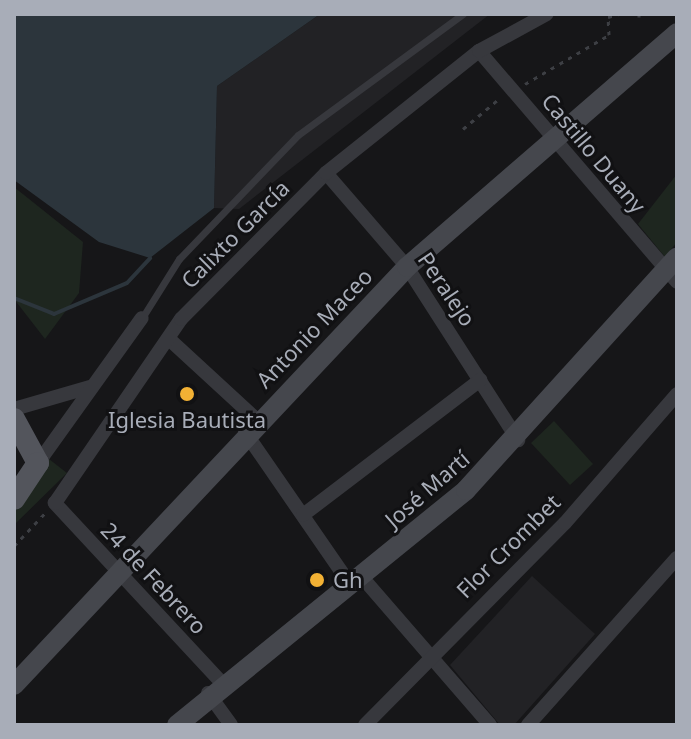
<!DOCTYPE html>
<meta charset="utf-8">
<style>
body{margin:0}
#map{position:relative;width:691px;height:739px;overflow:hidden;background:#161618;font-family:"Noto Sans",sans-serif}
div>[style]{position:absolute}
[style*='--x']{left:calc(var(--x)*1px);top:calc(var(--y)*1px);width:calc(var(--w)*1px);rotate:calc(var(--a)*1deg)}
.built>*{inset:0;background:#222225}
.green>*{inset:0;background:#1e261f}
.water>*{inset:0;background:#2c353c}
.stream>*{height:4px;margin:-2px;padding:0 2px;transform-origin:2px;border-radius:2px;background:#2c353c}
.path>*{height:3px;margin-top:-1.5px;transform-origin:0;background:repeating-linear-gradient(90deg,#3d3f44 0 4px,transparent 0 10px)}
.lane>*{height:7px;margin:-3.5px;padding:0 3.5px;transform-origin:3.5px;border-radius:3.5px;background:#37383d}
.street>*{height:14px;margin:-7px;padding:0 7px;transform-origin:7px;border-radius:7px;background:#37383d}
.secondary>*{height:20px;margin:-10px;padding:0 10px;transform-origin:10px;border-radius:10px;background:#45474d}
.primary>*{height:22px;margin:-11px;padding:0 11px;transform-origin:11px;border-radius:11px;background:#53555c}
.dots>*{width:22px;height:22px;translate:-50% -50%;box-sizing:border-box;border:4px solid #111113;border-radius:50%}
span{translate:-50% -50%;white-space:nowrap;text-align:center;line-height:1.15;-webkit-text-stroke:6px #111113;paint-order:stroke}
.street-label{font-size:22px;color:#a8adb8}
.poi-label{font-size:22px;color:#a8adb8}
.left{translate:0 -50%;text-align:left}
.frame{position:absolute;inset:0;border:16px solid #a8adb8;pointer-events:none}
</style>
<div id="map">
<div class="built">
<div style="clip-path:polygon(320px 14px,490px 14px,239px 209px,214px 208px,217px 86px)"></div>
<div style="clip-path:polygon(532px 576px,595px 634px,514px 725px,500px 725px,450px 665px)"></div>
</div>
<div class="green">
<div style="clip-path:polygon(677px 174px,677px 242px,665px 257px,638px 224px)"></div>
<div style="clip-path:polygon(14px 187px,83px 242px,79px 293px,45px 339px,14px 299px)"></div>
<div style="clip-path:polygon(554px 421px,593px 464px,570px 485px,531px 443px)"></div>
<div style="clip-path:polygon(49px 459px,67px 473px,14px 525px,14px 511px)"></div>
</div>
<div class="water">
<div style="clip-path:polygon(14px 14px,320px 14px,217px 86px,214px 208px,150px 258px,99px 242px,14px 180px)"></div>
</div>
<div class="stream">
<div style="--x:14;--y:298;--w:43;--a:21.8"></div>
<div style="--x:54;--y:314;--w:79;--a:-23"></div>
<div style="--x:127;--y:283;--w:34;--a:-47"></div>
</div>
<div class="path">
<div style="--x:639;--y:14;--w:3;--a:90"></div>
<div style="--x:525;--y:84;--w:97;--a:-30.3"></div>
<div style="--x:609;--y:35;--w:18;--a:-93"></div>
<div style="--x:608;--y:17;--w:11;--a:-15"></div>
<div style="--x:463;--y:129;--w:48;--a:-40"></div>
<div style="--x:14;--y:546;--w:47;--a:-46.7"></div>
</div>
<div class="lane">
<div style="--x:142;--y:318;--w:70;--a:-57.9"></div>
<div style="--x:179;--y:259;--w:172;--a:-46.2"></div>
<div style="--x:298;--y:135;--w:205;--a:-36.3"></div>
</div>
<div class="street">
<div style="--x:479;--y:51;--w:304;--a:49.4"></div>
<div style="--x:326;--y:173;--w:124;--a:49.2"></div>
<div style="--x:407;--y:267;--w:206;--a:57.3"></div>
<div style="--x:169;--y:339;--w:120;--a:42.6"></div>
<div style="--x:14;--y:409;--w:79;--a:-16.1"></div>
<div style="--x:245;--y:432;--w:185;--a:55.4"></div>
<div style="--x:38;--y:463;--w:178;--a:-54.4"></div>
<div style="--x:303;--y:515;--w:223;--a:-37.3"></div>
<div style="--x:361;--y:576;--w:197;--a:49.1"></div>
<div style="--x:222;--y:683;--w:246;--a:-132.9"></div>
<div style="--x:55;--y:503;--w:223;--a:-55.6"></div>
<div style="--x:181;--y:319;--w:206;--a:-45.2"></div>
<div style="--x:326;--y:173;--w:196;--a:-38.6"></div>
<div style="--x:479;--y:51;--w:77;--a:-28.6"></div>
<div style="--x:208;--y:693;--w:39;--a:54"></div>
<div style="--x:365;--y:725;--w:284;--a:-45.3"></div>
<div style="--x:565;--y:523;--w:171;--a:-49"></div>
<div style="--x:528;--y:725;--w:224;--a:-48.3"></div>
</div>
<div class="secondary">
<div style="--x:14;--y:685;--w:574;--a:-46.77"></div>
<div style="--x:407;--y:267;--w:357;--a:-40.9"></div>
<div style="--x:177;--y:725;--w:372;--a:-39.1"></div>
<div style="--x:466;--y:490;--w:314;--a:-47.8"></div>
</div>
<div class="primary">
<div style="--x:14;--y:419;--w:50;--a:61.4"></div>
<div style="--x:38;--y:463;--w:43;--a:123.7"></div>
</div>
<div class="dots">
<div style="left:187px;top:394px;background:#f2b134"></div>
<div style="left:317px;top:580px;background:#f2b134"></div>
</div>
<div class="street-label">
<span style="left:594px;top:153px;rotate:50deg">Castillo Duany</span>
<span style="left:235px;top:234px;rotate:-45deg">Calixto García</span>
<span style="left:447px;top:289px;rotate:56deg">Peralejo</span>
<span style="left:314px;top:328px;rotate:-46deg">Antonio Maceo</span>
<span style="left:427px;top:489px;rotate:-41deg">José Martí</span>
<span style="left:508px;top:546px;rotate:-45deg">Flor Crombet</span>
<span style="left:154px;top:578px;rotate:47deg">24 de Febrero</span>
</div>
<div class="poi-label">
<span style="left:187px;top:420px">Iglesia Bautista</span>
<span class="left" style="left:333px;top:580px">Gh</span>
</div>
<div class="frame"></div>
</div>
